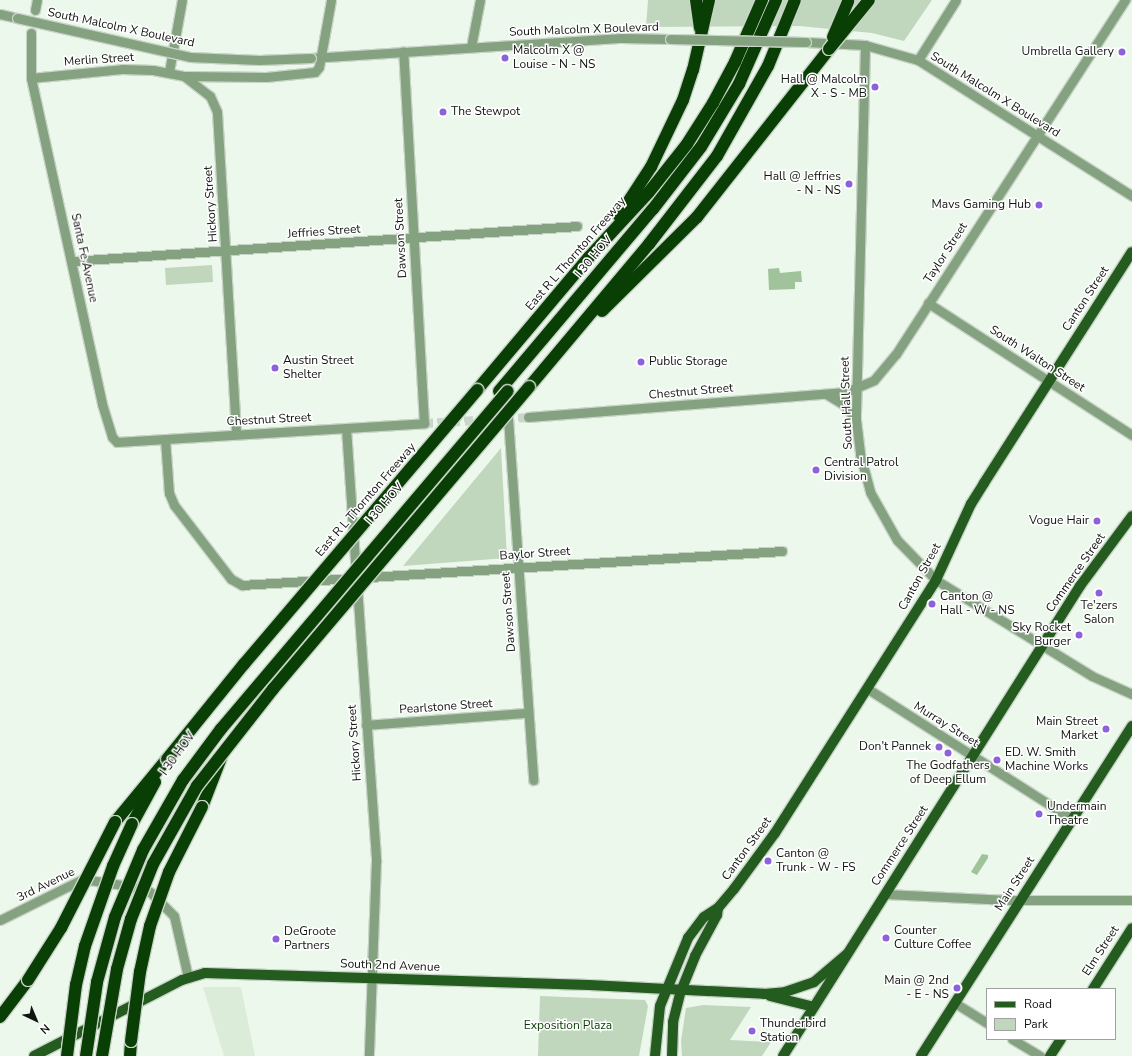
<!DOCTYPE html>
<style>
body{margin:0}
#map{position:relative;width:1132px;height:1056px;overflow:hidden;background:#ecf8eb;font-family:"Nunito Sans",sans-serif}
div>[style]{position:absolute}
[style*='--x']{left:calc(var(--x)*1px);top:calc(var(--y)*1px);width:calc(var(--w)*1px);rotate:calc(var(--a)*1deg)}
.built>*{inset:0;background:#dbecd9}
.green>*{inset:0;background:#c0d7bd}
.water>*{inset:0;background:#a0c39b}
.minor-tunnel>*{height:9px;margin-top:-4.5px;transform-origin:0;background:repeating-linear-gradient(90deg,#cbd6ca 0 9px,transparent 0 13.5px)}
.roads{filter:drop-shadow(1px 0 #c9d4c8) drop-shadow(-1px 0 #c9d4c8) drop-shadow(0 1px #c9d4c8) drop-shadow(0 -1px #c9d4c8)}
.minor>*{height:9px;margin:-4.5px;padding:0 4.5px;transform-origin:4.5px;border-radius:4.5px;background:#84a180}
.major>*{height:10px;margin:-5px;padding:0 5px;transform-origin:5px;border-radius:5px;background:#245b1f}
.highway>*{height:12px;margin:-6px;padding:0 6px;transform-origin:6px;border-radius:6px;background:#093f05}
.bridges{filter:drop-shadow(1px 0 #c9d4c8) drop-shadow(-1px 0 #c9d4c8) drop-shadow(0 1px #c9d4c8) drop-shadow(0 -1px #c9d4c8)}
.minor-bridge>*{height:9px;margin:-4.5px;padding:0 4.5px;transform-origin:4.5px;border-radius:4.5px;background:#84a180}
.highway-bridge>*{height:12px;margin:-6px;padding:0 6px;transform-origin:6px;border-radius:6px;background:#093f05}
.dots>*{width:11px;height:11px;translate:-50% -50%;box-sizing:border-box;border:2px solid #fff;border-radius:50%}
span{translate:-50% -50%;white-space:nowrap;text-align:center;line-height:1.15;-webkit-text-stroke:3px #fff;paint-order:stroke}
.street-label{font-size:12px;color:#101410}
.poi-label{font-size:12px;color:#101410}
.left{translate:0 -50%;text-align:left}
.right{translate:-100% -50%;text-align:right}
.park-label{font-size:12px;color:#073a03}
.legend{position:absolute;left:986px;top:988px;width:130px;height:52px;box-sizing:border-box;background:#fff;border:1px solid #9fa19f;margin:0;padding:5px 7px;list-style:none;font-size:12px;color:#101410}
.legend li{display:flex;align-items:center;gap:8px;height:20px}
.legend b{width:20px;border:1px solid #9fa19f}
.north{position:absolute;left:16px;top:1000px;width:40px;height:40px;-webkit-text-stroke:3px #fff;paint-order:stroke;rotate:136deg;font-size:11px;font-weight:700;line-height:16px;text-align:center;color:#101410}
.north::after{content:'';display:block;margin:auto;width:14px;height:18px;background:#101410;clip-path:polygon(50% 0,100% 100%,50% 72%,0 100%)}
</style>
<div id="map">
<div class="built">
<div style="clip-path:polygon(203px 987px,241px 987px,255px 1056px,224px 1056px)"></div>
</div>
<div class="green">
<div style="clip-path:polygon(648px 0,932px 0,904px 41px,872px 33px,799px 26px,646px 27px)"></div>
<div style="clip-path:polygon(212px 265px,213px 282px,166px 285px,165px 268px)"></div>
<div style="clip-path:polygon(501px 448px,507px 558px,403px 566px)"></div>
<div style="clip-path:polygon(540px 996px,645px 1000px,648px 1006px,639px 1056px,538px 1056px)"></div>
<div style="clip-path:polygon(703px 1005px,751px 1007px,730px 1040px,771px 1042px,762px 1056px,682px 1056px,681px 1041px,686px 1008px)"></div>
</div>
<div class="water">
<div style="clip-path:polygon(779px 268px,780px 273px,801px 271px,802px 282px,795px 282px,795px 289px,769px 290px,768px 269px)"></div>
<div style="clip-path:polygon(982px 854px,988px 855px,988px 858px,977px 875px,971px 872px)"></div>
</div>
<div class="minor-tunnel">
<div style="--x:424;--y:423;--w:104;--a:-3.3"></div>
</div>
<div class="roads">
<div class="minor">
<div style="--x:35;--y:10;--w:10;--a:-79"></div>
<div style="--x:0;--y:14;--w:17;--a:13"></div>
<div style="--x:31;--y:33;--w:45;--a:90"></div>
<div style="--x:31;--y:78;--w:334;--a:77.7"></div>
<div style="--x:102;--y:404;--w:34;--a:73"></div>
<div style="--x:112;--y:437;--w:7;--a:45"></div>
<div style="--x:117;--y:442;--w:308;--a:-3.5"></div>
<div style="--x:424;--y:423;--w:372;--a:-93.2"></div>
<div style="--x:806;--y:42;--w:59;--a:2.9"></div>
<div style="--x:865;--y:45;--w:55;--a:15.8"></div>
<div style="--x:918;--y:60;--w:254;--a:32.4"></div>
<div style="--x:865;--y:45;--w:375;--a:91.4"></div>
<div style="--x:856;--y:420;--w:34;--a:83"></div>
<div style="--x:860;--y:454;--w:39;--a:75"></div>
<div style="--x:870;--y:492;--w:55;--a:60.6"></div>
<div style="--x:897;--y:540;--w:56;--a:45.7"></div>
<div style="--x:936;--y:580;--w:183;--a:31.6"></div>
<div style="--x:1092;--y:676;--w:44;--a:24.2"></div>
<div style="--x:471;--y:47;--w:48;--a:-79.2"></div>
<div style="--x:311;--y:58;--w:312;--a:-3.7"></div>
<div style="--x:622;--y:38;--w:48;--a:1.2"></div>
<div style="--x:918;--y:60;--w:71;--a:-57.7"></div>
<div style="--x:169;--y:72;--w:73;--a:-79.8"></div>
<div style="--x:186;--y:76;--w:80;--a:0.7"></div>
<div style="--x:266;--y:77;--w:49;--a:-5.8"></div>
<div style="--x:315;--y:72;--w:6;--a:-51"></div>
<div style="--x:319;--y:67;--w:68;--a:-79.8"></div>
<div style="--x:31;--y:78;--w:91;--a:-5.6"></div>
<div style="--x:122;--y:69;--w:31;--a:2"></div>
<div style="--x:153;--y:70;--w:32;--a:11"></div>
<div style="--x:184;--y:76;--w:33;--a:38"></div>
<div style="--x:210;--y:96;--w:17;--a:66"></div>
<div style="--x:217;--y:112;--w:322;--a:86.6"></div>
<div style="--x:72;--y:261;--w:506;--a:-3.96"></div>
<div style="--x:928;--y:303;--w:243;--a:32.9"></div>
<div style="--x:826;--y:394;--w:21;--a:31"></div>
<div style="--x:844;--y:405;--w:19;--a:51"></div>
<div style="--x:528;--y:417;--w:319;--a:-4.5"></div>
<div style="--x:846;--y:392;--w:30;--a:-23"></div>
<div style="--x:874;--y:380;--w:34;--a:-50"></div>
<div style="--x:896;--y:354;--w:422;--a:-57.1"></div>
<div style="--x:508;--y:418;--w:363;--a:86"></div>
<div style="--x:346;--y:428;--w:145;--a:86.1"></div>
<div style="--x:165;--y:439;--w:54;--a:85.8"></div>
<div style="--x:169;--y:493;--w:13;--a:67"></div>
<div style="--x:174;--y:505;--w:93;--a:52.4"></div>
<div style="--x:231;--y:579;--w:13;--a:29"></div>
<div style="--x:242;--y:585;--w:541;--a:-3.6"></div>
<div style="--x:357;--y:586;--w:276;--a:86"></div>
<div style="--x:376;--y:861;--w:195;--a:92.1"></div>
<div style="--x:868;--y:689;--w:242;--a:32.5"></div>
<div style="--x:366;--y:725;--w:161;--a:-4.3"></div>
<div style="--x:885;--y:894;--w:123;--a:2.8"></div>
<div style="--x:1008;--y:900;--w:124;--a:0"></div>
<div style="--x:0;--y:920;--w:93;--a:-26.3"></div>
<div style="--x:83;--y:879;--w:47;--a:8.7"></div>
<div style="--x:129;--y:886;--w:22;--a:16"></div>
<div style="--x:150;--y:892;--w:34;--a:45"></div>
<div style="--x:174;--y:916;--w:63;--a:77.1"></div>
<div style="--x:955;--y:1003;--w:38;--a:32"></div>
<div style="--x:1012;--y:1039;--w:33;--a:31"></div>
</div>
<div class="major">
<div style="--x:1093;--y:989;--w:72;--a:-57.4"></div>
<div style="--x:770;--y:996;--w:45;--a:14"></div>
<div style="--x:34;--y:1056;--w:166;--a:-27.2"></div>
<div style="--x:182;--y:980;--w:24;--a:-17"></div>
<div style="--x:205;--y:973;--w:384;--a:1.8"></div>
<div style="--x:589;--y:985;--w:175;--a:2.9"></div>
<div style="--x:764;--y:994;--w:21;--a:-5"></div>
<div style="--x:785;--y:992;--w:31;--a:-19"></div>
<div style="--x:814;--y:982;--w:42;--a:-40.2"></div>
<div style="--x:655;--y:1056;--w:50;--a:-84.3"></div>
<div style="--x:660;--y:1006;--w:74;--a:-67.6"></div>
<div style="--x:688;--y:938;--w:26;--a:-53"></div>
<div style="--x:704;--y:917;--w:17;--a:-33"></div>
<div style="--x:718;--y:908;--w:25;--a:-50"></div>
<div style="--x:734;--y:889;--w:69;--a:-53.8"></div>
<div style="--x:775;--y:833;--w:300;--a:-57.5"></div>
<div style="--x:936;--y:580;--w:84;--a:-65.3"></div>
<div style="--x:971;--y:504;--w:25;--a:-58"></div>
<div style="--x:984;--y:483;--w:274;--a:-57.4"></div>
<div style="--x:672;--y:1056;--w:34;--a:-88"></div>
<div style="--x:673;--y:1022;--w:32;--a:-76"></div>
<div style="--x:681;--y:991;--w:38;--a:-68"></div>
<div style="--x:695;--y:956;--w:47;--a:-61.8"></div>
<div style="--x:717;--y:915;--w:7;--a:-82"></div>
<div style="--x:783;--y:1056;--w:556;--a:-57.71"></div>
<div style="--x:1080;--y:586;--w:87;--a:-53.4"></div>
<div style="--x:921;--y:1056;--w:392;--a:-57.4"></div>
<div style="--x:1050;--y:1056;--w:20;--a:-57"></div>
</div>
<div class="highway">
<div style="--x:696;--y:0;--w:28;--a:82"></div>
<div style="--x:619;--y:216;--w:59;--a:-56.9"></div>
<div style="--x:651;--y:167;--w:74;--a:-64.5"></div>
<div style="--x:683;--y:100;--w:32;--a:-72"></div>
<div style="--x:693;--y:70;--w:72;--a:-77.1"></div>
<div style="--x:602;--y:311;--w:134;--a:-44.7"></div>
<div style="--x:697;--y:217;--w:214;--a:-51.8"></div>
<div style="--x:529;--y:387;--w:187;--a:-50"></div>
<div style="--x:649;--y:244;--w:111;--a:-52.3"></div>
<div style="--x:717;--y:156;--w:103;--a:-60.5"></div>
<div style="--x:768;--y:66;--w:71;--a:-67.8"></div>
<div style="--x:477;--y:390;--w:174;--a:-49.9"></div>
<div style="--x:589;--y:257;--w:88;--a:-47.3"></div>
<div style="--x:649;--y:192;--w:61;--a:-51.6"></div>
<div style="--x:687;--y:144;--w:49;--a:-57.6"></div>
<div style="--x:713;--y:103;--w:47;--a:-61.8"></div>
<div style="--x:735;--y:62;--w:68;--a:-66.5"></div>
<div style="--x:499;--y:391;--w:238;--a:-49.8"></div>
<div style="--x:653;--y:209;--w:78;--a:-52.3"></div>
<div style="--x:701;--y:147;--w:74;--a:-58.9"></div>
<div style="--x:739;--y:84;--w:92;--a:-66.2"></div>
<div style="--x:202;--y:807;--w:53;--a:-68.8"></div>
<div style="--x:115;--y:822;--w:82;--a:-50.5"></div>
<div style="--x:132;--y:824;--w:48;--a:-61.3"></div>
<div style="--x:0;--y:1017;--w:46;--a:-52.9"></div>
<div style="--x:130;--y:1056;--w:15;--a:-86"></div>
</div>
</div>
<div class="bridges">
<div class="minor-bridge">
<div style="--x:17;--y:18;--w:177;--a:12.7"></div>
<div style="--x:190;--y:57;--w:69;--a:2.5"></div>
<div style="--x:259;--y:60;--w:52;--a:-2.2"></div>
<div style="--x:670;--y:39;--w:136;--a:1.3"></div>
</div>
<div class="highway-bridge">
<div style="--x:833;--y:37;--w:39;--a:-67"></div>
<div style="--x:829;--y:49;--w:63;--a:-50.8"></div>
<div style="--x:167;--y:759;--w:122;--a:-51"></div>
<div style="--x:244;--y:664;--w:360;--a:-49.6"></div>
<div style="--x:28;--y:980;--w:62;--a:-57.6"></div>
<div style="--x:61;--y:928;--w:119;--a:-63"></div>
<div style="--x:131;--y:1041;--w:70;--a:-82.6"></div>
<div style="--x:140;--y:972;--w:47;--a:-77.7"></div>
<div style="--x:150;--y:926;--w:57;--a:-70.6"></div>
<div style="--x:169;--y:872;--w:73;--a:-63.1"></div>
<div style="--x:67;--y:1056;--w:72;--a:-82.8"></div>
<div style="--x:76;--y:985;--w:40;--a:-77"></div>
<div style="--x:85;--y:946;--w:85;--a:-70.7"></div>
<div style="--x:113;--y:866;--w:46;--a:-65.7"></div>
<div style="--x:86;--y:1056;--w:75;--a:-81.5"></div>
<div style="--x:97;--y:982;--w:67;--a:-74.5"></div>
<div style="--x:115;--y:917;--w:73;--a:-67.3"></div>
<div style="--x:143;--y:850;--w:81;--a:-60.3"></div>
<div style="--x:183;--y:780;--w:64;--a:-53.3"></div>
<div style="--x:221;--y:729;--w:443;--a:-49.7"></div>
<div style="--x:102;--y:1056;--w:88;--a:-80.2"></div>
<div style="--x:117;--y:969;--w:52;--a:-74.4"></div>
<div style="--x:131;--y:919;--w:59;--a:-68.2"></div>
<div style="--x:153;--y:864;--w:90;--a:-60.6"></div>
<div style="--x:197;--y:786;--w:123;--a:-51.9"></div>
<div style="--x:273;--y:689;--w:396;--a:-49.7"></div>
</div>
</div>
<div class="dots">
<div style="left:1122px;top:52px;background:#8c61db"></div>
<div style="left:505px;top:58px;background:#8c61db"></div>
<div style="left:875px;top:87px;background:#8c61db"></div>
<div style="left:443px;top:112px;background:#8c61db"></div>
<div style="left:849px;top:184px;background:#8c61db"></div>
<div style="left:1039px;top:205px;background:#8c61db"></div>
<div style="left:641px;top:362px;background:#8c61db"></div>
<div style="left:275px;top:368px;background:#8c61db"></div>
<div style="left:816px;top:470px;background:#8c61db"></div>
<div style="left:1097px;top:521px;background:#8c61db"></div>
<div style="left:1099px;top:593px;background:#8c61db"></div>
<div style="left:932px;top:604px;background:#8c61db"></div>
<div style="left:1079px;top:635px;background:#8c61db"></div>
<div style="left:1106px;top:729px;background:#8c61db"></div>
<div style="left:939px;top:747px;background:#8c61db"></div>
<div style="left:948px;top:753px;background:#8c61db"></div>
<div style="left:997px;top:760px;background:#8c61db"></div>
<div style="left:1039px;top:814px;background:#8c61db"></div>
<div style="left:768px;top:861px;background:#8c61db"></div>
<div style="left:886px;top:938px;background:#8c61db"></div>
<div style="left:276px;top:939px;background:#8c61db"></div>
<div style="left:957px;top:988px;background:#8c61db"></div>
<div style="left:752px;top:1031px;background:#8c61db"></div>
</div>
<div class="street-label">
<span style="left:121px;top:28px;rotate:12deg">South Malcolm X Boulevard</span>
<span style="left:584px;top:30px;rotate:-2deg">South Malcolm X Boulevard</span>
<span style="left:99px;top:60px;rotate:-4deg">Merlin Street</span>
<span style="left:995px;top:95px;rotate:32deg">South Malcolm X Boulevard</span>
<span style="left:211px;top:204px;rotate:-94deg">Hickory Street</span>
<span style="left:324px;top:232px;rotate:-4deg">Jeffries Street</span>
<span style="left:401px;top:238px;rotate:-93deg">Dawson Street</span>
<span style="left:946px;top:253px;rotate:-57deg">Taylor Street</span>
<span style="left:576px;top:254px;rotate:-49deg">East R L Thornton Freeway</span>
<span style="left:594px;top:257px;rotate:-50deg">I 30 HOV</span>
<span style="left:84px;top:258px;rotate:78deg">Santa Fe Avenue</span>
<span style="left:1086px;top:299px;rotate:-57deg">Canton Street</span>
<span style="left:1037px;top:359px;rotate:33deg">South Walton Street</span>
<span style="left:691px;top:392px;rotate:-5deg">Chestnut Street</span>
<span style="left:847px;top:403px;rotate:-92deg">South Hall Street</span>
<span style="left:269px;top:420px;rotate:-3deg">Chestnut Street</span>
<span style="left:366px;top:500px;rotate:-49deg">East R L Thornton Freeway</span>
<span style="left:385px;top:504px;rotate:-49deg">I 30 HOV</span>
<span style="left:535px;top:554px;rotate:-4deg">Baylor Street</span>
<span style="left:1076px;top:573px;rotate:-55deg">Commerce Street</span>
<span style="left:920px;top:577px;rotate:-61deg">Canton Street</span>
<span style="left:509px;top:612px;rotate:-94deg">Dawson Street</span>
<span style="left:446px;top:707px;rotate:-4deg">Pearlstone Street</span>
<span style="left:946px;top:725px;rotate:32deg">Murray Street</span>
<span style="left:355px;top:743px;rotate:-94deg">Hickory Street</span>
<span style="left:178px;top:754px;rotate:-54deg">I 30 HOV</span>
<span style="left:900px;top:846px;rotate:-57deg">Commerce Street</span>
<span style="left:747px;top:849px;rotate:-54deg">Canton Street</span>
<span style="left:1015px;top:884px;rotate:-57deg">Main Street</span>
<span style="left:46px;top:885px;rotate:-26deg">3rd Avenue</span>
<span style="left:1101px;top:951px;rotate:-57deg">Elm Street</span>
<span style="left:390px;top:966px;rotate:2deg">South 2nd Avenue</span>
</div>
<div class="poi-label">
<span class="left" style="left:513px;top:58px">Malcolm X @<br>Louise - N - NS</span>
<span class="right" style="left:1114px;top:52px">Umbrella Gallery</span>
<span class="right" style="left:867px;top:87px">Hall @ Malcolm<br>X - S - MB</span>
<span class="left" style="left:451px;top:112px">The Stewpot</span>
<span class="right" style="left:841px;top:184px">Hall @ Jeffries<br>- N - NS</span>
<span class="right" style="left:1031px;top:205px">Mavs Gaming Hub</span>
<span class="left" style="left:283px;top:368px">Austin Street<br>Shelter</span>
<span class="left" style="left:649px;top:362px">Public Storage</span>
<span class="left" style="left:824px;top:470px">Central Patrol<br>Division</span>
<span class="right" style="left:1089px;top:521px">Vogue Hair</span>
<span class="left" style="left:940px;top:604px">Canton @<br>Hall - W - NS</span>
<span style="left:1099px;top:613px">Te'zers<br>Salon</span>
<span class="right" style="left:1071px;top:635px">Sky Rocket<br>Burger</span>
<span class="right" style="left:1098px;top:729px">Main Street<br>Market</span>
<span class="right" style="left:931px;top:747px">Don't Pannek</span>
<span class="left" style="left:1005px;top:760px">ED. W. Smith<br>Machine Works</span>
<span style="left:948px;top:773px">The Godfathers<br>of Deep Ellum</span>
<span class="left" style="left:1047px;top:814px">Undermain<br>Theatre</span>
<span class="left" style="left:776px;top:861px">Canton @<br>Trunk - W - FS</span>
<span class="left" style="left:894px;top:938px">Counter<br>Culture Coffee</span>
<span class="left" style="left:284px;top:939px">DeGroote<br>Partners</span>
<span class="right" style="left:949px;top:988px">Main @ 2nd<br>- E - NS</span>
<span class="left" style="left:760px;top:1031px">Thunderbird<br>Station</span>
</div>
<div class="park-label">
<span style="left:568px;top:1026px">Exposition Plaza</span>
</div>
<ul class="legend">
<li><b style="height:5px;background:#245b1f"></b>Road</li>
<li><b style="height:11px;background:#c0d7bd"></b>Park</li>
</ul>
<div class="north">N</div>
</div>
